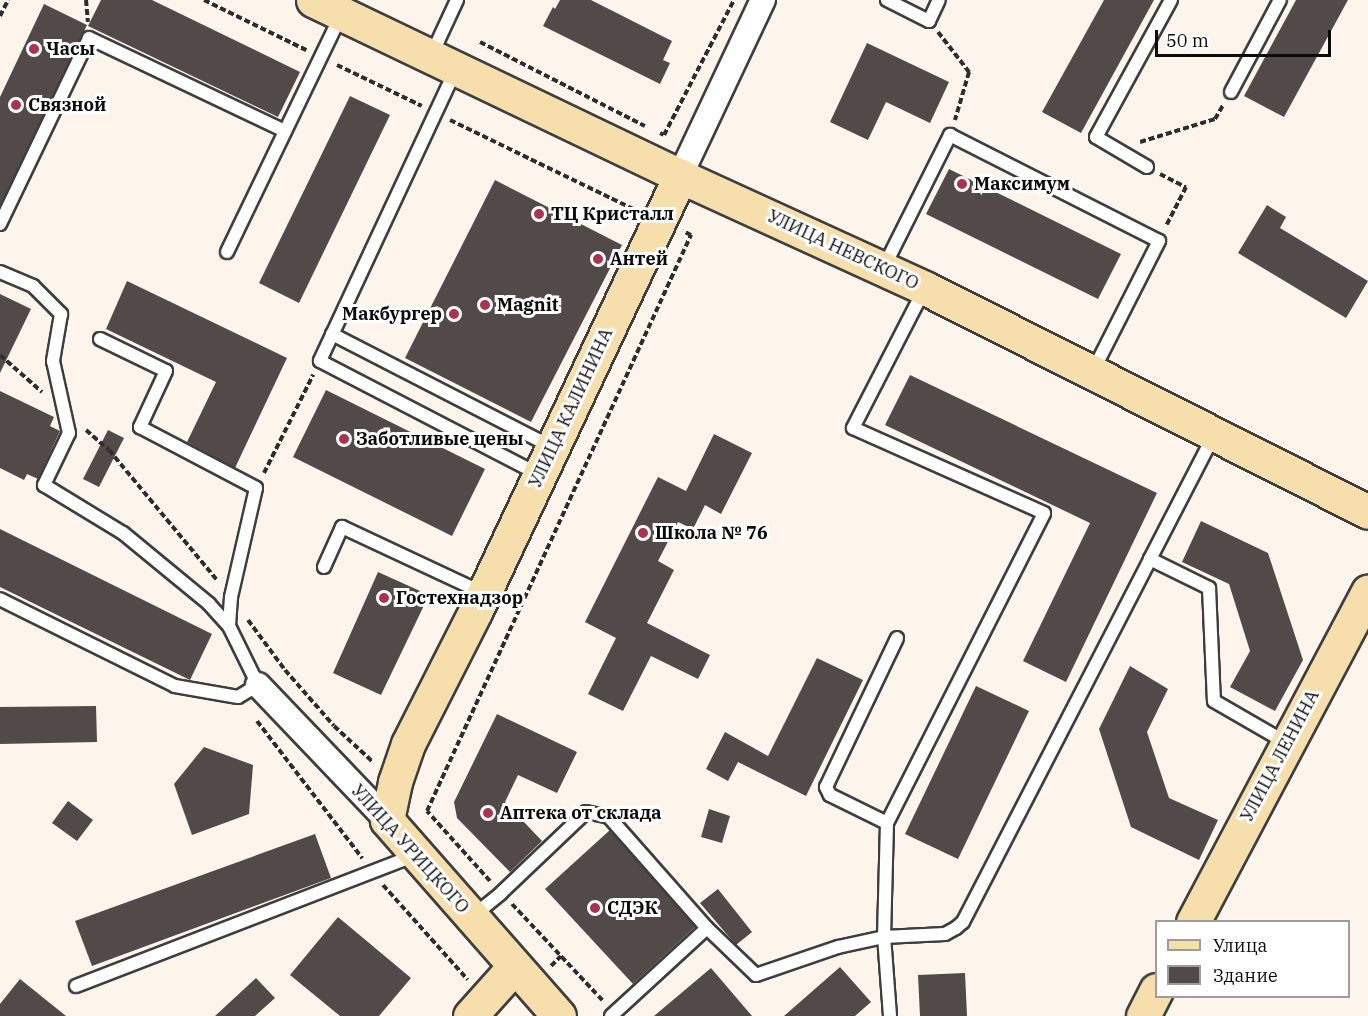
<!DOCTYPE html>
<meta charset="utf-8">
<style>
body{margin:0}
#map{position:relative;width:1368px;height:1016px;overflow:hidden;background:#fdf5eb;font-family:"IBM Plex Serif",serif}
div>[style]{position:absolute}
[style*='--x']{left:calc(var(--x)*1px);top:calc(var(--y)*1px);width:calc(var(--w)*1px);rotate:calc(var(--a)*1deg)}
.building>*{inset:0;background:#524a48}
.path>*{height:4px;margin-top:-2px;transform-origin:0;background:repeating-linear-gradient(90deg,#2d2d2d 0 6px,transparent 0 9px)}
.roads{filter:drop-shadow(2px 0 #3e3e3e) drop-shadow(-2px 0 #3e3e3e) drop-shadow(0 2px #3e3e3e) drop-shadow(0 -2px #3e3e3e)}
.lane>*{height:12px;margin:-6px;padding:0 6px;transform-origin:6px;border-radius:6px;background:#fff}
.street>*{height:24px;margin:-12px;padding:0 12px;transform-origin:12px;border-radius:12px;background:#fff}
.secondary>*{height:33px;margin:-16.5px;padding:0 16.5px;transform-origin:16.5px;border-radius:16.5px;background:#f6dead}
.dots>*{width:16px;height:16px;translate:-50% -50%;box-sizing:border-box;border:3px solid #fff;border-radius:50%}
span{translate:-50% -50%;white-space:nowrap;text-align:center;line-height:1.15;-webkit-text-stroke:6px #fff;paint-order:stroke}
.poi-label{font-size:18px;color:#0b0b0b;font-weight:700}
.left{translate:0 -50%;text-align:left}
.right{translate:-100% -50%;text-align:right}
.street-label{font-size:18px;color:#0b0b0b}
.legend{position:absolute;left:1155px;top:920px;width:195px;height:78px;box-sizing:border-box;background:#fff;border:2px solid #9d9d9d;margin:0;padding:8px 10px;list-style:none;font-size:18px;color:#0b0b0b}
.legend li{display:flex;align-items:center;gap:12px;height:30px}
.legend b{width:30px;border:2px solid #9d9d9d}
.scale{position:absolute;left:1155px;top:30px;width:176px;height:27px;box-sizing:border-box;border:3px solid #0b0b0b;border-top:0;padding-left:8px;font-size:18px;line-height:21px;white-space:nowrap;color:#0b0b0b;-webkit-text-stroke:4px #fff;paint-order:stroke}
</style>
<div id="map">
<div class="building">
<div style="clip-path:polygon(101px 0,152px 0,300px 72px,278px 117px,88px 26px)"></div>
<div style="clip-path:polygon(560px 0,591px 0,672px 41px,663px 60px,670px 63px,660px 84px,543px 26px,553px 7px,555px 9px)"></div>
<div style="clip-path:polygon(1104px 0,1154px 0,1081px 133px,1042px 112px)"></div>
<div style="clip-path:polygon(1296px 0,1348px 0,1284px 117px,1244px 96px)"></div>
<div style="clip-path:polygon(44px 4px,87px 25px,0 205px,0 97px)"></div>
<div style="clip-path:polygon(867px 43px,949px 82px,930px 123px,886px 102px,868px 140px,830px 122px)"></div>
<div style="clip-path:polygon(350px 96px,390px 115px,299px 303px,259px 283px)"></div>
<div style="clip-path:polygon(949px 169px,1121px 254px,1098px 299px,926px 214px)"></div>
<div style="clip-path:polygon(495px 180px,622px 245px,531px 422px,405px 358px)"></div>
<div style="clip-path:polygon(1267px 205px,1286px 217px,1280px 228px,1368px 281px,1346px 318px,1238px 253px)"></div>
<div style="clip-path:polygon(127px 281px,287px 358px,235px 468px,187px 442px,216px 382px,106px 329px)"></div>
<div style="clip-path:polygon(0 294px,31px 309px,0 373px)"></div>
<div style="clip-path:polygon(910px 375px,1157px 493px,1066px 682px,1023px 661px,1090px 523px,885px 425px)"></div>
<div style="clip-path:polygon(326px 390px,485px 469px,452px 536px,293px 457px)"></div>
<div style="clip-path:polygon(0 391px,54px 417px,50px 426px,60px 431px,38px 479px,27px 474px,24px 480px,0 468px)"></div>
<div style="clip-path:polygon(108px 430px,124px 438px,99px 487px,83px 479px)"></div>
<div style="clip-path:polygon(714px 434px,752px 453px,721px 514px,705px 505px,693px 529px,678px 522px,658px 561px,674px 570px,647px 623px,710px 655px,698px 679px,651px 656px,623px 711px,588px 694px,616px 638px,585px 622px,658px 477px,686px 491px)"></div>
<div style="clip-path:polygon(1201px 521px,1268px 553px,1303px 660px,1275px 711px,1230px 687px,1250px 651px,1229px 584px,1182px 562px)"></div>
<div style="clip-path:polygon(0 529px,212px 634px,190px 680px,0 587px)"></div>
<div style="clip-path:polygon(378px 572px,429px 595px,381px 695px,333px 673px)"></div>
<div style="clip-path:polygon(817px 658px,863px 680px,806px 796px,738px 762px,728px 781px,706px 769px,725px 732px,768px 756px)"></div>
<div style="clip-path:polygon(1130px 666px,1168px 689px,1147px 732px,1169px 798px,1218px 820px,1199px 860px,1131px 827px,1099px 729px)"></div>
<div style="clip-path:polygon(976px 686px,1029px 711px,958px 859px,905px 834px)"></div>
<div style="clip-path:polygon(96px 706px,97px 742px,0 744px,0 707px)"></div>
<div style="clip-path:polygon(497px 714px,577px 752px,557px 793px,518px 775px,505px 802px,542px 841px,510px 872px,457px 818px,454px 802px)"></div>
<div style="clip-path:polygon(204px 747px,253px 765px,249px 814px,192px 835px,174px 784px)"></div>
<div style="clip-path:polygon(68px 801px,93px 820px,77px 841px,52px 823px)"></div>
<div style="clip-path:polygon(709px 809px,730px 816px,722px 843px,701px 837px)"></div>
<div style="clip-path:polygon(610px 830px,695px 927px,633px 984px,545px 889px)"></div>
<div style="clip-path:polygon(315px 834px,331px 878px,92px 966px,75px 921px)"></div>
<div style="clip-path:polygon(718px 889px,752px 932px,736px 945px,700px 903px)"></div>
<div style="clip-path:polygon(338px 917px,411px 978px,379px 1016px,340px 1016px,290px 975px)"></div>
<div style="clip-path:polygon(840px 967px,871px 1002px,855px 1016px,784px 1016px)"></div>
<div style="clip-path:polygon(711px 968px,752px 1016px,654px 1016px)"></div>
<div style="clip-path:polygon(965px 973px,967px 1016px,920px 1016px,918px 975px)"></div>
<div style="clip-path:polygon(256px 978px,275px 998px,255px 1016px,215px 1016px)"></div>
<div style="clip-path:polygon(20px 979px,66px 1016px,0 1016px,0 1004px)"></div>
</div>
<div class="path">
<div style="--x:86;--y:0;--w:22;--a:85"></div>
<div style="--x:204;--y:0;--w:114;--a:26.1"></div>
<div style="--x:0;--y:16;--w:18;--a:-63"></div>
<div style="--x:938;--y:32;--w:51;--a:52.2"></div>
<div style="--x:969;--y:72;--w:50;--a:106.3"></div>
<div style="--x:480;--y:42;--w:185;--a:27"></div>
<div style="--x:337;--y:65;--w:94;--a:25.8"></div>
<div style="--x:450;--y:120;--w:206;--a:25.9"></div>
<div style="--x:660;--y:133;--w:4;--a:27"></div>
<div style="--x:664;--y:135;--w:152;--a:-62.6"></div>
<div style="--x:1140;--y:142;--w:78;--a:-17"></div>
<div style="--x:1215;--y:119;--w:16;--a:-60"></div>
<div style="--x:1160;--y:174;--w:29;--a:27"></div>
<div style="--x:1186;--y:187;--w:44;--a:117.1"></div>
<div style="--x:0;--y:355;--w:56;--a:41.4"></div>
<div style="--x:86;--y:430;--w:30;--a:41"></div>
<div style="--x:109;--y:450;--w:169;--a:50.3"></div>
<div style="--x:264;--y:473;--w:110;--a:-63.4"></div>
<div style="--x:248;--y:620;--w:62;--a:53.5"></div>
<div style="--x:285;--y:670;--w:74;--a:48.8"></div>
<div style="--x:334;--y:726;--w:53;--a:42.7"></div>
<div style="--x:257;--y:721;--w:173;--a:52.5"></div>
<div style="--x:490;--y:881;--w:94;--a:-132"></div>
<div style="--x:427;--y:811;--w:634;--a:-65.38"></div>
<div style="--x:691;--y:235;--w:9;--a:-153"></div>
<div style="--x:383;--y:885;--w:127;--a:48.2"></div>
<div style="--x:512;--y:904;--w:133;--a:46.8"></div>
<div style="--x:551;--y:966;--w:14;--a:-45"></div>
</div>
<div class="roads">
<div class="lane">
<div style="--x:887;--y:0;--w:47;--a:26.6"></div>
<div style="--x:929;--y:21;--w:23;--a:-65"></div>
<div style="--x:431;--y:56;--w:62;--a:-65.1"></div>
<div style="--x:456;--y:69;--w:322;--a:115"></div>
<div style="--x:320;--y:361;--w:246;--a:27.4"></div>
<div style="--x:1231;--y:92;--w:104;--a:-62"></div>
<div style="--x:1147;--y:167;--w:59;--a:-149.5"></div>
<div style="--x:1096;--y:137;--w:156;--a:-61.3"></div>
<div style="--x:0;--y:224;--w:206;--a:-64.4"></div>
<div style="--x:89;--y:38;--w:217;--a:25.4"></div>
<div style="--x:227;--y:252;--w:263;--a:-64.3"></div>
<div style="--x:884;--y:267;--w:148;--a:-63.4"></div>
<div style="--x:950;--y:135;--w:234;--a:26.9"></div>
<div style="--x:1159;--y:241;--w:146;--a:116.9"></div>
<div style="--x:0;--y:272;--w:36;--a:23"></div>
<div style="--x:33;--y:286;--w:40;--a:45"></div>
<div style="--x:61;--y:314;--w:48;--a:99.7"></div>
<div style="--x:53;--y:361;--w:74;--a:77.5"></div>
<div style="--x:69;--y:433;--w:58;--a:115.7"></div>
<div style="--x:44;--y:485;--w:92;--a:31.3"></div>
<div style="--x:123;--y:533;--w:112;--a:39.5"></div>
<div style="--x:209;--y:604;--w:30;--a:48"></div>
<div style="--x:229;--y:626;--w:66;--a:63.8"></div>
<div style="--x:258;--y:685;--w:23;--a:149"></div>
<div style="--x:238;--y:697;--w:64;--a:-170.1"></div>
<div style="--x:175;--y:686;--w:195;--a:-153.6"></div>
<div style="--x:332;--y:334;--w:245;--a:27.2"></div>
<div style="--x:100;--y:339;--w:73;--a:25.9"></div>
<div style="--x:166;--y:371;--w:62;--a:114.9"></div>
<div style="--x:140;--y:427;--w:131;--a:27.7"></div>
<div style="--x:256;--y:488;--w:112;--a:102.9"></div>
<div style="--x:231;--y:597;--w:29;--a:94"></div>
<div style="--x:1214;--y:435;--w:140;--a:117.3"></div>
<div style="--x:1150;--y:559;--w:66;--a:26.2"></div>
<div style="--x:1209;--y:588;--w:113;--a:87.5"></div>
<div style="--x:1214;--y:701;--w:82;--a:30"></div>
<div style="--x:324;--y:567;--w:44;--a:-65.8"></div>
<div style="--x:342;--y:527;--w:156;--a:25.1"></div>
<div style="--x:887;--y:823;--w:64;--a:-153.8"></div>
<div style="--x:830;--y:795;--w:9;--a:-117"></div>
<div style="--x:826;--y:787;--w:165;--a:-64.5"></div>
<div style="--x:473;--y:916;--w:36;--a:-39"></div>
<div style="--x:501;--y:893;--w:117;--a:-43.6"></div>
<div style="--x:586;--y:812;--w:24;--a:12"></div>
<div style="--x:609;--y:817;--w:148;--a:48.6"></div>
<div style="--x:707;--y:928;--w:68;--a:43.8"></div>
<div style="--x:756;--y:975;--w:87;--a:-18.9"></div>
<div style="--x:838;--y:947;--w:47;--a:-12.3"></div>
<div style="--x:884;--y:937;--w:61;--a:-2.8"></div>
<div style="--x:945;--y:934;--w:13;--a:-29"></div>
<div style="--x:956;--y:928;--w:9;--a:-41"></div>
<div style="--x:963;--y:922;--w:408;--a:-62.7"></div>
<div style="--x:76;--y:986;--w:364;--a:-21.1"></div>
<div style="--x:611;--y:1016;--w:130;--a:-42.5"></div>
<div style="--x:890;--y:1016;--w:79;--a:-94.3"></div>
<div style="--x:884;--y:937;--w:114;--a:-88.5"></div>
<div style="--x:887;--y:823;--w:347;--a:-63.1"></div>
<div style="--x:1044;--y:513;--w:209;--a:-156"></div>
<div style="--x:853;--y:428;--w:157;--a:-62.8"></div>
</div>
<div class="street">
<div style="--x:680;--y:176;--w:195;--a:-64.8"></div>
<div style="--x:258;--y:685;--w:187;--a:46.3"></div>
</div>
<div class="secondary">
<div style="--x:313;--y:0;--w:407;--a:25.6"></div>
<div style="--x:680;--y:176;--w:269;--a:24.6"></div>
<div style="--x:925;--y:288;--w:496;--a:26.8"></div>
<div style="--x:1193;--y:922;--w:374;--a:-62.1"></div>
<div style="--x:470;--y:1016;--w:66;--a:-48.1"></div>
<div style="--x:559;--y:1016;--w:261;--a:-131.3"></div>
<div style="--x:387;--y:820;--w:39;--a:-78"></div>
<div style="--x:395;--y:782;--w:40;--a:-71.1"></div>
<div style="--x:408;--y:744;--w:150;--a:-63.1"></div>
<div style="--x:476;--y:610;--w:480;--a:-64.8"></div>
<div style="--x:1143;--y:1016;--w:29;--a:-63"></div>
</div>
</div>
<div class="dots">
<div style="left:34px;top:49px;background:#ab3352"></div>
<div style="left:16px;top:105px;background:#ab3352"></div>
<div style="left:962px;top:184px;background:#ab3352"></div>
<div style="left:539px;top:214px;background:#ab3352"></div>
<div style="left:598px;top:259px;background:#ab3352"></div>
<div style="left:485px;top:305px;background:#ab3352"></div>
<div style="left:454px;top:314px;background:#ab3352"></div>
<div style="left:344px;top:439px;background:#ab3352"></div>
<div style="left:643px;top:533px;background:#ab3352"></div>
<div style="left:384px;top:598px;background:#ab3352"></div>
<div style="left:488px;top:813px;background:#ab3352"></div>
<div style="left:595px;top:908px;background:#ab3352"></div>
</div>
<div class="poi-label">
<span class="left" style="left:46px;top:49px">Часы</span>
<span class="left" style="left:28px;top:105px">Связной</span>
<span class="left" style="left:974px;top:184px">Максимум</span>
<span class="left" style="left:551px;top:214px">ТЦ Кристалл</span>
<span class="left" style="left:610px;top:259px">Антей</span>
<span class="left" style="left:497px;top:305px">Magnit</span>
<span class="right" style="left:442px;top:314px">Макбургер</span>
<span class="left" style="left:356px;top:439px">Заботливые цены</span>
<span class="left" style="left:655px;top:533px">Школа № 76</span>
<span class="left" style="left:396px;top:598px">Гостехнадзор</span>
<span class="left" style="left:500px;top:813px">Аптека от склада</span>
<span class="left" style="left:607px;top:908px">СДЭК</span>
</div>
<div class="street-label">
<span style="left:843px;top:250px;rotate:25deg">УЛИЦА НЕВСКОГО</span>
<span style="left:571px;top:408px;rotate:-65deg">УЛИЦА КАЛИНИНА</span>
<span style="left:1280px;top:756px;rotate:-62deg">УЛИЦА ЛЕНИНА</span>
<span style="left:410px;top:849px;rotate:48deg">УЛИЦА УРИЦКОГО</span>
</div>
<ul class="legend">
<li><b style="height:8px;background:#f6dead"></b>Улица</li>
<li><b style="height:16px;background:#524a48"></b>Здание</li>
</ul>
<div class="scale">50 m</div>
</div>
